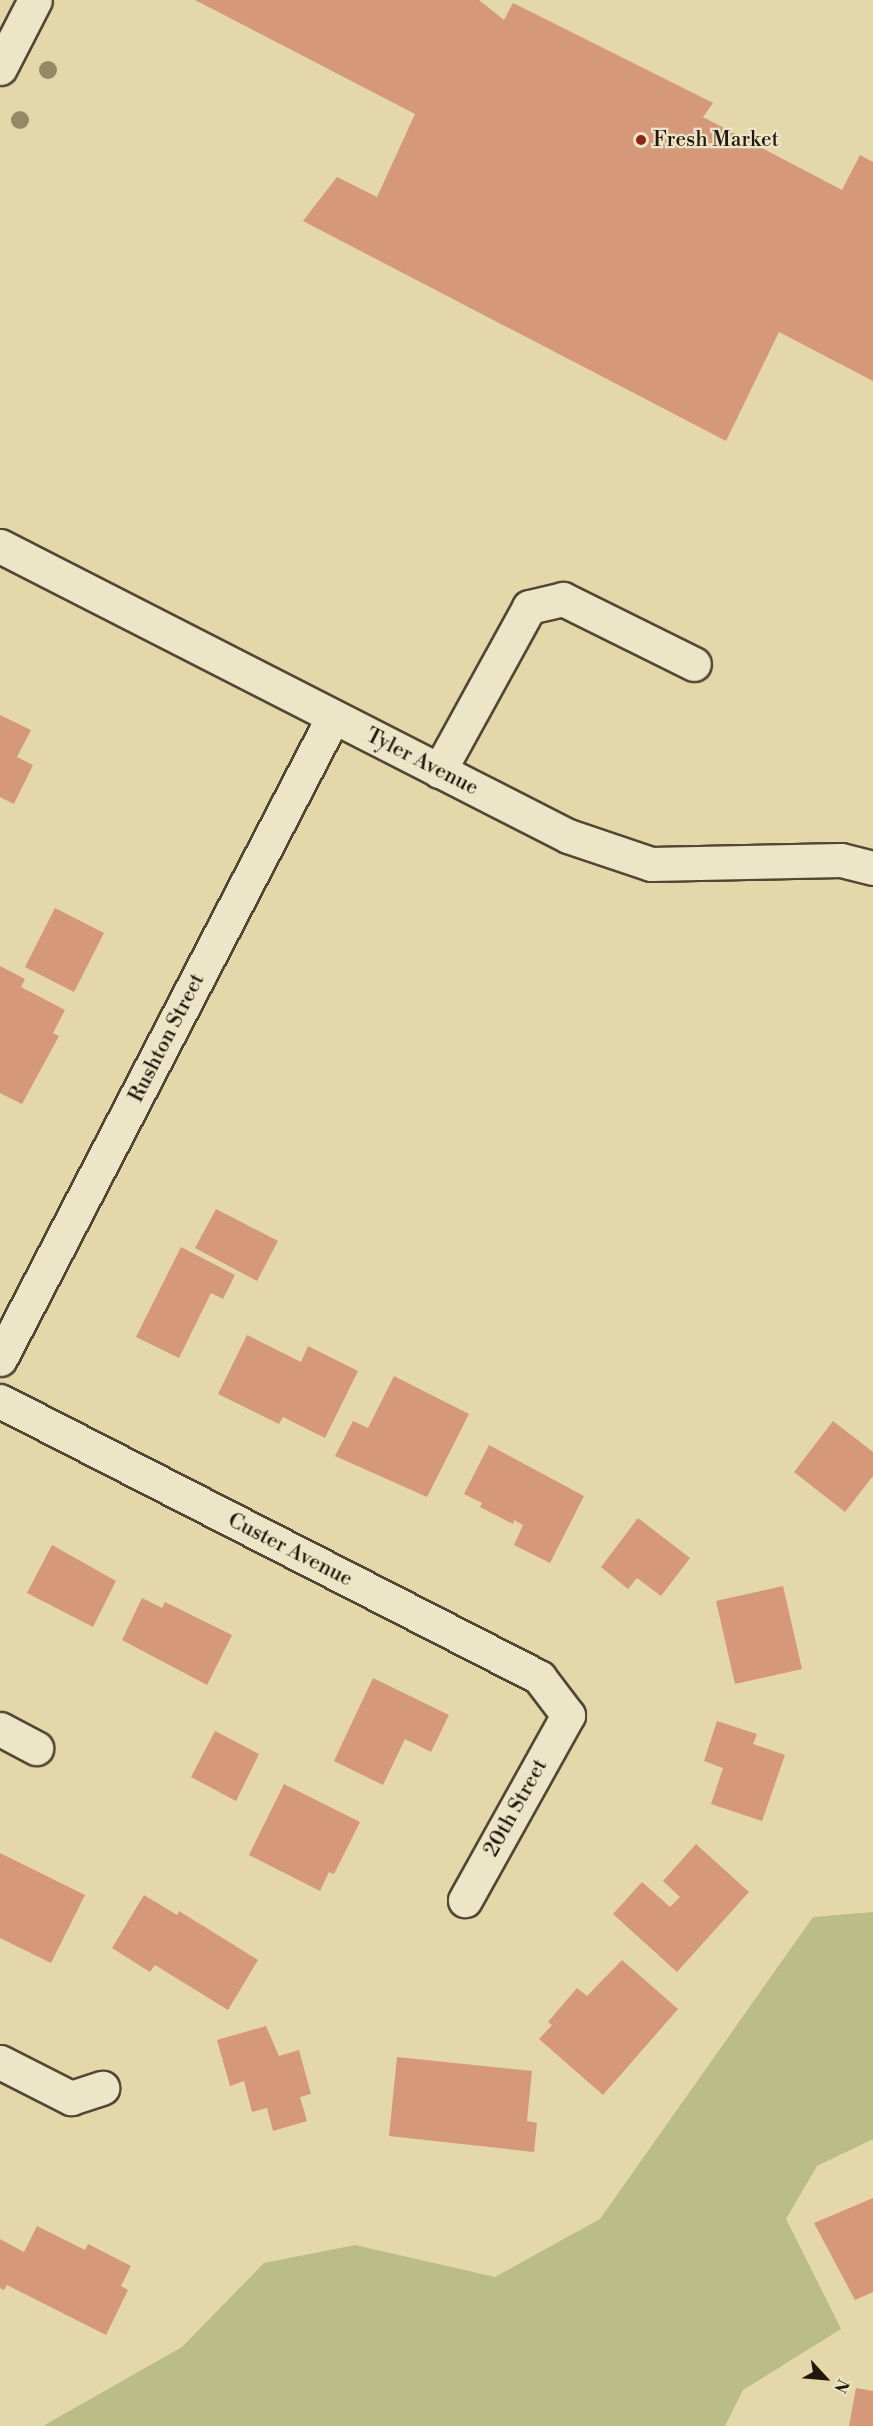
<!DOCTYPE html>
<style>
body{margin:0}
#map{position:relative;width:873px;height:2426px;overflow:hidden;background:#e4d7aa;font-family:"Libre Bodoni",serif}
div>[style]{position:absolute}
[style*='--x']{left:calc(var(--x)*1px);top:calc(var(--y)*1px);width:calc(var(--w)*1px);rotate:calc(var(--a)*1deg)}
.green>*{inset:0;background:#babd85}
.building>*{inset:0;background:#d59979}
.roads{filter:drop-shadow(2px 0 #524733) drop-shadow(-2px 0 #524733) drop-shadow(0 2px #524733) drop-shadow(0 -2px #524733)}
.minor>*{height:33px;margin:-16.5px;padding:0 16.5px;transform-origin:16.5px;border-radius:16.5px;background:#ede5c8}
.trees>*{width:18px;height:18px;margin:-9px;border-radius:50%;background:#938967}
.dots>*{width:16px;height:16px;translate:-50% -50%;box-sizing:border-box;border:3px solid #ede5c8;border-radius:50%}
span{translate:-50% -50%;white-space:nowrap;text-align:center;line-height:1.15;-webkit-text-stroke:4.5px #ede5c8;paint-order:stroke}
.poi-label{font-size:21px;color:#22170b}
.left{translate:0 -50%;text-align:left}
.street-label{font-size:21px;color:#22170b}
.north{position:absolute;left:795px;top:2348px;width:60px;height:60px;-webkit-text-stroke:4px #ede5c8;paint-order:stroke;rotate:116deg;font-size:16px;font-weight:700;line-height:24px;text-align:center;color:#22170b}
.north::after{content:'';display:block;margin:auto;width:21px;height:27px;background:#22170b;clip-path:polygon(50% 0,100% 100%,50% 72%,0 100%)}
</style>
<div id="map">
<div class="green">
<div style="clip-path:polygon(873px 1912px,873px 2139px,817px 2166px,786px 2219px,841px 2329px,743px 2390px,725px 2426px,43px 2426px,182px 2347px,264px 2263px,355px 2245px,495px 2277px,600px 2219px,813px 1917px)"></div>
</div>
<div class="building">
<div style="clip-path:polygon(195px 0,479px 0,504px 20px,513px 3px,713px 103px,703px 117px,842px 190px,860px 155px,873px 162px,873px 381px,779px 332px,726px 441px,303px 221px,337px 177px,377px 197px,415px 114px)"></div>
<div style="clip-path:polygon(0 715px,31px 730px,17px 757px,33px 765px,14px 804px,0 797px)"></div>
<div style="clip-path:polygon(55px 908px,104px 933px,74px 992px,25px 967px)"></div>
<div style="clip-path:polygon(0 966px,25px 979px,21px 987px,65px 1010px,53px 1033px,59px 1036px,22px 1104px,0 1093px)"></div>
<div style="clip-path:polygon(216px 1209px,278px 1241px,257px 1281px,195px 1248px)"></div>
<div style="clip-path:polygon(181px 1247px,235px 1275px,223px 1299px,211px 1293px,179px 1358px,136px 1337px)"></div>
<div style="clip-path:polygon(247px 1335px,301px 1362px,308px 1346px,358px 1371px,325px 1438px,283px 1417px,279px 1424px,218px 1394px)"></div>
<div style="clip-path:polygon(394px 1376px,469px 1414px,427px 1497px,335px 1456px,353px 1421px,368px 1428px)"></div>
<div style="clip-path:polygon(833px 1421px,873px 1452px,873px 1476px,845px 1512px,794px 1472px)"></div>
<div style="clip-path:polygon(489px 1445px,584px 1496px,550px 1563px,514px 1545px,523px 1525px,514px 1520px,513px 1524px,480px 1507px,482px 1503px,464px 1494px)"></div>
<div style="clip-path:polygon(638px 1518px,690px 1558px,661px 1596px,637px 1578px,628px 1589px,601px 1567px)"></div>
<div style="clip-path:polygon(52px 1545px,116px 1581px,93px 1627px,27px 1593px)"></div>
<div style="clip-path:polygon(783px 1586px,802px 1669px,735px 1684px,716px 1601px)"></div>
<div style="clip-path:polygon(142px 1598px,162px 1608px,165px 1602px,232px 1635px,207px 1685px,122px 1640px)"></div>
<div style="clip-path:polygon(373px 1678px,449px 1715px,431px 1752px,405px 1739px,383px 1785px,334px 1761px)"></div>
<div style="clip-path:polygon(717px 1721px,757px 1734px,753px 1744px,785px 1755px,762px 1821px,711px 1804px,723px 1768px,704px 1761px)"></div>
<div style="clip-path:polygon(215px 1731px,259px 1754px,236px 1801px,191px 1777px)"></div>
<div style="clip-path:polygon(284px 1784px,360px 1822px,334px 1874px,329px 1872px,320px 1891px,249px 1855px)"></div>
<div style="clip-path:polygon(696px 1844px,749px 1892px,677px 1972px,613px 1914px,642px 1882px,670px 1907px,680px 1897px,663px 1881px)"></div>
<div style="clip-path:polygon(0 1853px,85px 1895px,51px 1963px,0 1938px)"></div>
<div style="clip-path:polygon(144px 1895px,177px 1915px,179px 1911px,258px 1960px,228px 2010px,155px 1965px,150px 1972px,112px 1948px)"></div>
<div style="clip-path:polygon(622px 1960px,678px 2009px,603px 2095px,539px 2039px,552px 2025px,548px 2022px,577px 1988px,587px 1996px)"></div>
<div style="clip-path:polygon(266px 2026px,279px 2056px,299px 2050px,311px 2094px,300px 2097px,307px 2121px,273px 2131px,267px 2108px,252px 2112px,244px 2081px,230px 2086px,217px 2040px)"></div>
<div style="clip-path:polygon(397px 2057px,532px 2071px,527px 2121px,537px 2123px,534px 2152px,389px 2136px)"></div>
<div style="clip-path:polygon(873px 2198px,873px 2292px,855px 2300px,814px 2223px)"></div>
<div style="clip-path:polygon(37px 2226px,85px 2250px,88px 2244px,131px 2266px,121px 2286px,128px 2290px,106px 2335px,7px 2285px,4px 2290px,0 2288px,0 2239px,24px 2252px)"></div>
<div style="clip-path:polygon(856px 2388px,873px 2391px,873px 2426px,849px 2426px)"></div>
</div>
<div class="roads">
<div class="minor">
<div style="--x:0;--y:68;--w:76;--a:-62.8"></div>
<div style="--x:0;--y:546;--w:638;--a:27.05"></div>
<div style="--x:568;--y:836;--w:88;--a:18.6"></div>
<div style="--x:651;--y:864;--w:190;--a:-1.2"></div>
<div style="--x:841;--y:860;--w:33;--a:14"></div>
<div style="--x:439;--y:771;--w:187;--a:-61.2"></div>
<div style="--x:529;--y:607;--w:35;--a:-13"></div>
<div style="--x:563;--y:599;--w:146;--a:26.4"></div>
<div style="--x:0;--y:1359;--w:723;--a:-62.58"></div>
<div style="--x:0;--y:1401;--w:606;--a:27.12"></div>
<div style="--x:539;--y:1677;--w:48;--a:52.7"></div>
<div style="--x:568;--y:1715;--w:212;--a:119.1"></div>
<div style="--x:0;--y:1729;--w:41;--a:27.8"></div>
<div style="--x:0;--y:2062;--w:80;--a:26.9"></div>
<div style="--x:71;--y:2098;--w:33;--a:-18"></div>
</div>
</div>
<div class="trees">
<div style="left:48px;top:70px"></div>
<div style="left:20px;top:120px"></div>
</div>
<div class="dots">
<div style="left:641px;top:140px;background:#8f2418"></div>
</div>
<div class="poi-label">
<span class="left" style="left:653px;top:140px">Fresh Market</span>
</div>
<div class="street-label">
<span style="left:422px;top:762px;rotate:27deg">Tyler Avenue</span>
<span style="left:167px;top:1038px;rotate:-63deg">Rushton Street</span>
<span style="left:290px;top:1550px;rotate:27deg">Custer Avenue</span>
<span style="left:516px;top:1808px;rotate:-61deg">20th Street</span>
</div>
<div class="north">N</div>
</div>
